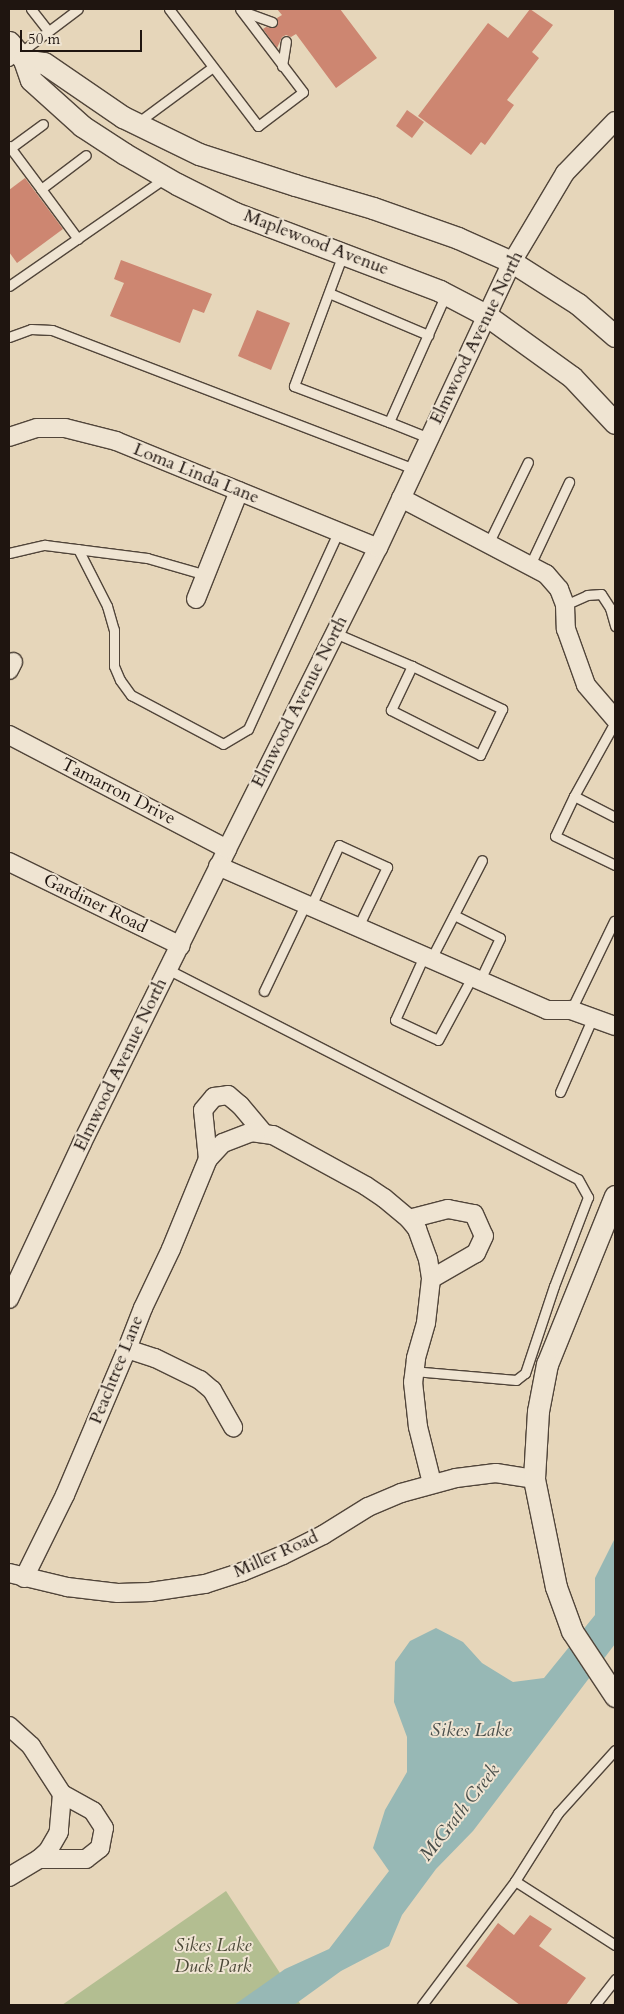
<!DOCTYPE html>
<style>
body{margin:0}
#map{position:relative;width:624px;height:2014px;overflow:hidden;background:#e6d6ba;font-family:Cardo,serif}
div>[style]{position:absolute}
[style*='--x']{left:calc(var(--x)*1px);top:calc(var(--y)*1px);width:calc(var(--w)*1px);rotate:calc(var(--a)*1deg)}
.green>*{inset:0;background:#b3be91}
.water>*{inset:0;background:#97b8b5}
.building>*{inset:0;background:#cd8671}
.roads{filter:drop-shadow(1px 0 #51453a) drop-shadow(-1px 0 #51453a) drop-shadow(0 1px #51453a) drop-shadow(0 -1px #51453a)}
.service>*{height:9px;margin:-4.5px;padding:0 4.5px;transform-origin:4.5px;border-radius:4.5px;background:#efe4d2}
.minor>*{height:18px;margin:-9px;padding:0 9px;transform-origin:9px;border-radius:9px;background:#efe4d2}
.tertiary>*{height:21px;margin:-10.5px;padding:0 10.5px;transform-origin:10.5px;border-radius:10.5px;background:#efe4d2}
span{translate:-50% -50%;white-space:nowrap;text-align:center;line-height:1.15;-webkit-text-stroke:4px #efe4d2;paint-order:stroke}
.street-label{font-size:18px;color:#1f1510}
.park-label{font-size:18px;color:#4b4837;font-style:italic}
.water-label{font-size:19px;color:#494e4a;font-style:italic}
.frame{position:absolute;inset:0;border:10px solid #1f1510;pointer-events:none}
.scale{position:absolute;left:20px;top:30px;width:122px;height:22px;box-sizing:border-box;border:2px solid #1f1510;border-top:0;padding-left:6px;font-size:15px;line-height:18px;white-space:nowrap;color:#1f1510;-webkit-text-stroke:4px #efe4d2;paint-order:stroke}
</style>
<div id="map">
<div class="green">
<div style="clip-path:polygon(226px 1891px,301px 2005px,62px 2005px)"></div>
</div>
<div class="water">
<div style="clip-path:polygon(615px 1538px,615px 1644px,473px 1831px,436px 1869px,402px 1915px,389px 1946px,341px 1971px,294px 2005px,234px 2005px,285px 1969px,329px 1949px,389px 1871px,373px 1848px,385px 1810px,407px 1772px,407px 1737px,394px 1702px,395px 1662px,410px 1641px,436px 1628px,463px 1642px,482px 1663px,513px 1682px,544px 1678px,595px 1615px,595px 1578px)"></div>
</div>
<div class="building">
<div style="clip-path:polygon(277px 9px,340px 9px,377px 58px,336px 88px,296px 34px,291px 37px,286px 35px,282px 37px,277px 48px,263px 29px,266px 27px,274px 28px,278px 25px,277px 18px,282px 15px)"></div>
<div style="clip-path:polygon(530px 9px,553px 25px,532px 52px,539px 58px,507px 100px,514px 105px,485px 145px,481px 142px,471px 155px,418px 116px,488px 23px,508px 38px)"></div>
<div style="clip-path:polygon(407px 110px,424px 122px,412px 138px,396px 126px)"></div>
<div style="clip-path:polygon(25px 178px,63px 229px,17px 263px,9px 252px,9px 190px)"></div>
<div style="clip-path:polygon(121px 260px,212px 294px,204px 313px,193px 309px,180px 343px,110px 316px,124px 283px,114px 279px)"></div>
<div style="clip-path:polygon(257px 310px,290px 323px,271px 370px,238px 356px)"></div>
<div style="clip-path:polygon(530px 1915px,552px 1929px,539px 1946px,586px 1978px,566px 2005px,520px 2005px,466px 1966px,498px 1923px,514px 1935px)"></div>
</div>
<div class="roads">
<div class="service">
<div style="--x:31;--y:9;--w:28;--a:52"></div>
<div style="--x:169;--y:9;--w:147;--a:52.7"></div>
<div style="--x:258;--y:126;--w:56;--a:-37.1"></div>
<div style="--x:303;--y:92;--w:104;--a:-127.2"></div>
<div style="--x:242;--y:11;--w:32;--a:20"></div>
<div style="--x:9;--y:61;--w:86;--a:-37"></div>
<div style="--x:282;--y:66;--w:25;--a:-81"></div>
<div style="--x:137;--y:123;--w:94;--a:-36.4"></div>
<div style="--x:9;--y:146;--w:54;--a:53.3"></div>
<div style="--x:41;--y:189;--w:56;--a:-37.1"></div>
<div style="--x:9;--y:149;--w:42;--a:-36.3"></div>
<div style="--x:41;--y:189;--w:62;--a:53.5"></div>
<div style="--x:343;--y:254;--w:141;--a:110.4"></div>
<div style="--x:294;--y:386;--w:102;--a:20.8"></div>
<div style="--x:9;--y:286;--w:190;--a:-34.7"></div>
<div style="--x:329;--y:293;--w:108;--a:23"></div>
<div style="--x:9;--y:337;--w:23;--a:-20"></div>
<div style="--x:31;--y:329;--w:21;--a:3"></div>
<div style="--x:52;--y:330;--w:388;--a:21"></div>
<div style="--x:429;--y:438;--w:43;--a:-158.2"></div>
<div style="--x:389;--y:422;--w:140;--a:-66"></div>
<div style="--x:488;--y:544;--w:91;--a:-64"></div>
<div style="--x:78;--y:549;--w:64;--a:63"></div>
<div style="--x:107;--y:606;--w:25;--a:74"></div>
<div style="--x:114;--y:630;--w:36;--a:90"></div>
<div style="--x:114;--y:666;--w:15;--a:67"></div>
<div style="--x:120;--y:680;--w:19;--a:54"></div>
<div style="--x:131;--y:695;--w:104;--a:28"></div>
<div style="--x:223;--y:744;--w:29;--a:-31"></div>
<div style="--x:248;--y:729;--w:217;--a:-65.4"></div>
<div style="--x:9;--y:553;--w:37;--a:-13"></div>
<div style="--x:45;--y:545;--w:103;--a:7.3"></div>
<div style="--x:147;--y:558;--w:61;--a:16.1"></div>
<div style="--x:530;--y:565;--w:92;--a:-64.8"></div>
<div style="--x:565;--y:605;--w:24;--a:-24"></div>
<div style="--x:587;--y:595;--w:14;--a:-4"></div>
<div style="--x:601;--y:594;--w:17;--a:57"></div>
<div style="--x:610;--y:608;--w:19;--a:74"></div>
<div style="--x:335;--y:633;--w:84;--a:23.2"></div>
<div style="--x:412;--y:666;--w:100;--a:25.5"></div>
<div style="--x:502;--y:709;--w:51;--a:115.6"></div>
<div style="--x:480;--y:755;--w:100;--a:-153.2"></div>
<div style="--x:391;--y:710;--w:49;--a:-64.5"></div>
<div style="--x:615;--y:722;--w:85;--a:119"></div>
<div style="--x:574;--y:796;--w:44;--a:115.4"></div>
<div style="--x:555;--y:836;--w:67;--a:25.8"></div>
<div style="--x:574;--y:796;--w:46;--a:27.1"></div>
<div style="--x:311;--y:906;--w:67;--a:-65.3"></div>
<div style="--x:339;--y:845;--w:53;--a:24.6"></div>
<div style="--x:387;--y:867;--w:67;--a:115.8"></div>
<div style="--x:454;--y:915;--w:51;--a:26.6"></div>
<div style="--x:500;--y:938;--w:47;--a:115.5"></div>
<div style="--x:424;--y:956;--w:70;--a:114.4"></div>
<div style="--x:395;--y:1020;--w:47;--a:24.9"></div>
<div style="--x:438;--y:1040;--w:72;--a:-61.6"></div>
<div style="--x:431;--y:959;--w:111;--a:-62.7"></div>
<div style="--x:169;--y:970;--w:459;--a:27.1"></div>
<div style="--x:578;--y:1179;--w:21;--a:61"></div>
<div style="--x:588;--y:1197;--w:95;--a:110.9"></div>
<div style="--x:554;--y:1286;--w:92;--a:108.4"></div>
<div style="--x:525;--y:1373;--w:11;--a:142"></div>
<div style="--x:516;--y:1380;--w:102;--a:-175"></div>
<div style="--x:264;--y:991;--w:98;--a:-64.5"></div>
<div style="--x:571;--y:1010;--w:99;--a:-64.2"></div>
<div style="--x:560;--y:1092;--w:82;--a:-66.3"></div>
<div style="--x:615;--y:1750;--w:85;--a:132.1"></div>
<div style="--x:558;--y:1813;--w:80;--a:122.3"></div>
<div style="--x:515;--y:1881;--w:119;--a:32.6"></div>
<div style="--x:422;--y:2005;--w:155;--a:-53.1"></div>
<div style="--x:595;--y:2005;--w:33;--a:-52"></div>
</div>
<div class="minor">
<div style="--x:9;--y:437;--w:29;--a:-18"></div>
<div style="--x:37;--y:428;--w:28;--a:0"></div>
<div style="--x:65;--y:428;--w:53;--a:14.3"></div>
<div style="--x:116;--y:441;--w:283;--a:22.2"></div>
<div style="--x:401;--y:498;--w:164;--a:27.7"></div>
<div style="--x:546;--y:574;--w:20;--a:49"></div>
<div style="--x:559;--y:589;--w:17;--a:69"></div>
<div style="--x:565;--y:605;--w:24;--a:88"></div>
<div style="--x:566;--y:629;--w:59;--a:70.3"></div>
<div style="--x:586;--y:685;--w:45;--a:49.5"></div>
<div style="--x:196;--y:599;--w:116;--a:-68.3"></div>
<div style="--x:9;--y:670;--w:9;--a:-63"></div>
<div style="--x:9;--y:735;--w:246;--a:27.6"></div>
<div style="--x:9;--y:862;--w:191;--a:26"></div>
<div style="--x:218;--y:866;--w:359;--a:23.6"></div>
<div style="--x:547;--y:1010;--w:24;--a:0"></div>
<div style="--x:571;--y:1010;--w:47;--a:20"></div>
<div style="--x:208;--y:1159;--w:49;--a:-95.8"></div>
<div style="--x:203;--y:1110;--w:17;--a:-50"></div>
<div style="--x:214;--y:1097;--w:14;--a:-8"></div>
<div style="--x:228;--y:1095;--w:16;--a:40"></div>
<div style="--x:240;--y:1105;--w:35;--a:50"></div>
<div style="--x:409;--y:1219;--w:40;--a:-14.4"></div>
<div style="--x:448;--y:1209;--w:26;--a:11"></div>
<div style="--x:474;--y:1214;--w:24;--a:66"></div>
<div style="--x:484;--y:1236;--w:19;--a:115"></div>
<div style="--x:476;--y:1253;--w:52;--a:150"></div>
<div style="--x:9;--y:1299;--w:172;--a:-64.9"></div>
<div style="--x:82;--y:1143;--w:328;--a:-63.7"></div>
<div style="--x:227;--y:849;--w:337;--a:-63.4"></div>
<div style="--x:378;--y:548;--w:316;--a:-64.9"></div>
<div style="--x:512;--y:262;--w:104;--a:-59.2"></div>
<div style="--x:565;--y:173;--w:72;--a:-46.1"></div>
<div style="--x:127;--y:1349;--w:29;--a:18"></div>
<div style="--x:155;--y:1358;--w:50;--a:26.1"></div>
<div style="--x:200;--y:1380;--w:16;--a:40"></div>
<div style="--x:212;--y:1390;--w:43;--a:60.4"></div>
<div style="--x:9;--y:1573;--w:60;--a:13.6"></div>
<div style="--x:67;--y:1587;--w:51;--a:6.7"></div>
<div style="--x:118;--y:1593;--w:32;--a:-2"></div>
<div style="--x:150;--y:1592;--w:56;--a:-8.3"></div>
<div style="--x:205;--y:1584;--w:39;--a:-18"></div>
<div style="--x:242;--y:1572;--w:44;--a:-22.5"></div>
<div style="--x:283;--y:1555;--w:45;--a:-26.6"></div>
<div style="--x:323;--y:1535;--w:53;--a:-31.9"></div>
<div style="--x:368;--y:1507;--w:36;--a:-23"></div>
<div style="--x:401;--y:1493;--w:57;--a:-15.3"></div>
<div style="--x:456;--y:1478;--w:40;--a:-7.1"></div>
<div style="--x:496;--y:1473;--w:38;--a:9"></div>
<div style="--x:24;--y:1578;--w:93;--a:-63.7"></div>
<div style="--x:65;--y:1495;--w:159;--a:-67"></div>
<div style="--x:127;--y:1349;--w:44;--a:-68.7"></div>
<div style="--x:143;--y:1308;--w:65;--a:-64.6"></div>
<div style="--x:171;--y:1249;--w:97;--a:-67.7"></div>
<div style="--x:208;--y:1159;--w:22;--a:-47"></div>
<div style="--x:223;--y:1143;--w:30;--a:-21"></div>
<div style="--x:251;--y:1132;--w:22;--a:8"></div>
<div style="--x:273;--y:1135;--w:106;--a:28.7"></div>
<div style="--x:366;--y:1186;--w:22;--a:34"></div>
<div style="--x:384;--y:1198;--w:33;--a:40"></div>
<div style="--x:409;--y:1219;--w:13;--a:51"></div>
<div style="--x:417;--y:1229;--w:32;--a:70"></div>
<div style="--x:428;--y:1259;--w:20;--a:81"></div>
<div style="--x:431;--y:1279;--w:44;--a:96.5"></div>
<div style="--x:426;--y:1323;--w:37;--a:106"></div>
<div style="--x:416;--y:1359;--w:23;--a:97"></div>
<div style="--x:413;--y:1382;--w:45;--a:83.7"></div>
<div style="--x:418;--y:1427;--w:58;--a:76"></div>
<div style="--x:9;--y:1726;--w:30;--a:42"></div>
<div style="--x:31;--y:1746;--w:57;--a:57.1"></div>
<div style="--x:62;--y:1794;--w:38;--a:95"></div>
<div style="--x:59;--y:1832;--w:22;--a:120"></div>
<div style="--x:48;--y:1851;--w:12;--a:138"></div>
<div style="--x:39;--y:1859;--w:35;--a:149"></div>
<div style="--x:39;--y:1859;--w:47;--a:0"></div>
<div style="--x:86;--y:1859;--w:18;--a:-38"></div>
<div style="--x:100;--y:1848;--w:20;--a:-79"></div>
<div style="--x:104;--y:1828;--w:20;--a:-123"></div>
<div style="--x:93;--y:1811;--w:35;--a:-151"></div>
</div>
<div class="tertiary">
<div style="--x:9;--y:42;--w:23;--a:50"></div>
<div style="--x:24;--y:60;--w:21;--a:71"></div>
<div style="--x:31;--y:80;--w:69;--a:42"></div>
<div style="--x:82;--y:126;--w:51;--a:33.1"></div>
<div style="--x:125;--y:154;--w:60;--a:30"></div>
<div style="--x:177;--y:184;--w:65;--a:26.6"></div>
<div style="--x:235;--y:213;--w:219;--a:20.8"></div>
<div style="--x:440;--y:291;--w:52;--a:27.6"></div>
<div style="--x:486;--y:315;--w:106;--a:35.8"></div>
<div style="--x:572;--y:377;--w:63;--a:46.9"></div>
<div style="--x:24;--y:60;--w:20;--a:9"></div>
<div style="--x:44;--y:63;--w:96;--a:34.4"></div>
<div style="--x:123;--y:117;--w:85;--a:26"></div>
<div style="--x:199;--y:154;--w:101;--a:17.9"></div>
<div style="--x:295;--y:185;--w:81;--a:16.4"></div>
<div style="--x:373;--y:208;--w:90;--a:19.4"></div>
<div style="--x:458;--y:238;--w:59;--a:24"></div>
<div style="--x:512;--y:262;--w:78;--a:32.5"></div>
<div style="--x:578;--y:304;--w:49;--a:40.9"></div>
<div style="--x:615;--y:1196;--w:181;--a:112"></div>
<div style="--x:547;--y:1364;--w:48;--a:100.8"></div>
<div style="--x:538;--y:1411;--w:68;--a:93.4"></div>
<div style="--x:534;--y:1479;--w:110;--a:78.5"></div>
<div style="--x:556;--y:1587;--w:47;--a:70"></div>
<div style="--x:572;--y:1631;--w:78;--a:56.5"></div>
</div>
</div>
<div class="street-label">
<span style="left:316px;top:243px;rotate:21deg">Maplewood Avenue</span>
<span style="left:477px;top:338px;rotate:-64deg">Elmwood Avenue North</span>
<span style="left:196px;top:474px;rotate:22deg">Loma Linda Lane</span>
<span style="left:300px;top:702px;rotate:-63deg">Elmwood Avenue North</span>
<span style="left:118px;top:792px;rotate:27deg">Tamarron Drive</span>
<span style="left:95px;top:904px;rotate:26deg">Gardiner Road</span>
<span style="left:121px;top:1065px;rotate:-64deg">Elmwood Avenue North</span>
<span style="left:117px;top:1370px;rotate:-68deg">Peachtree Lane</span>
<span style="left:276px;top:1555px;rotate:-24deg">Miller Road</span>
</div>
<div class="park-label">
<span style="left:213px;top:1957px">Sikes Lake<br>Duck Park</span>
</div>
<div class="water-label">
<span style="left:471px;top:1731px">Sikes Lake</span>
<span style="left:460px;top:1813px;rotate:-52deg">McGrath Creek</span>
</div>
<div class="frame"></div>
<div class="scale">50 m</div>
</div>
